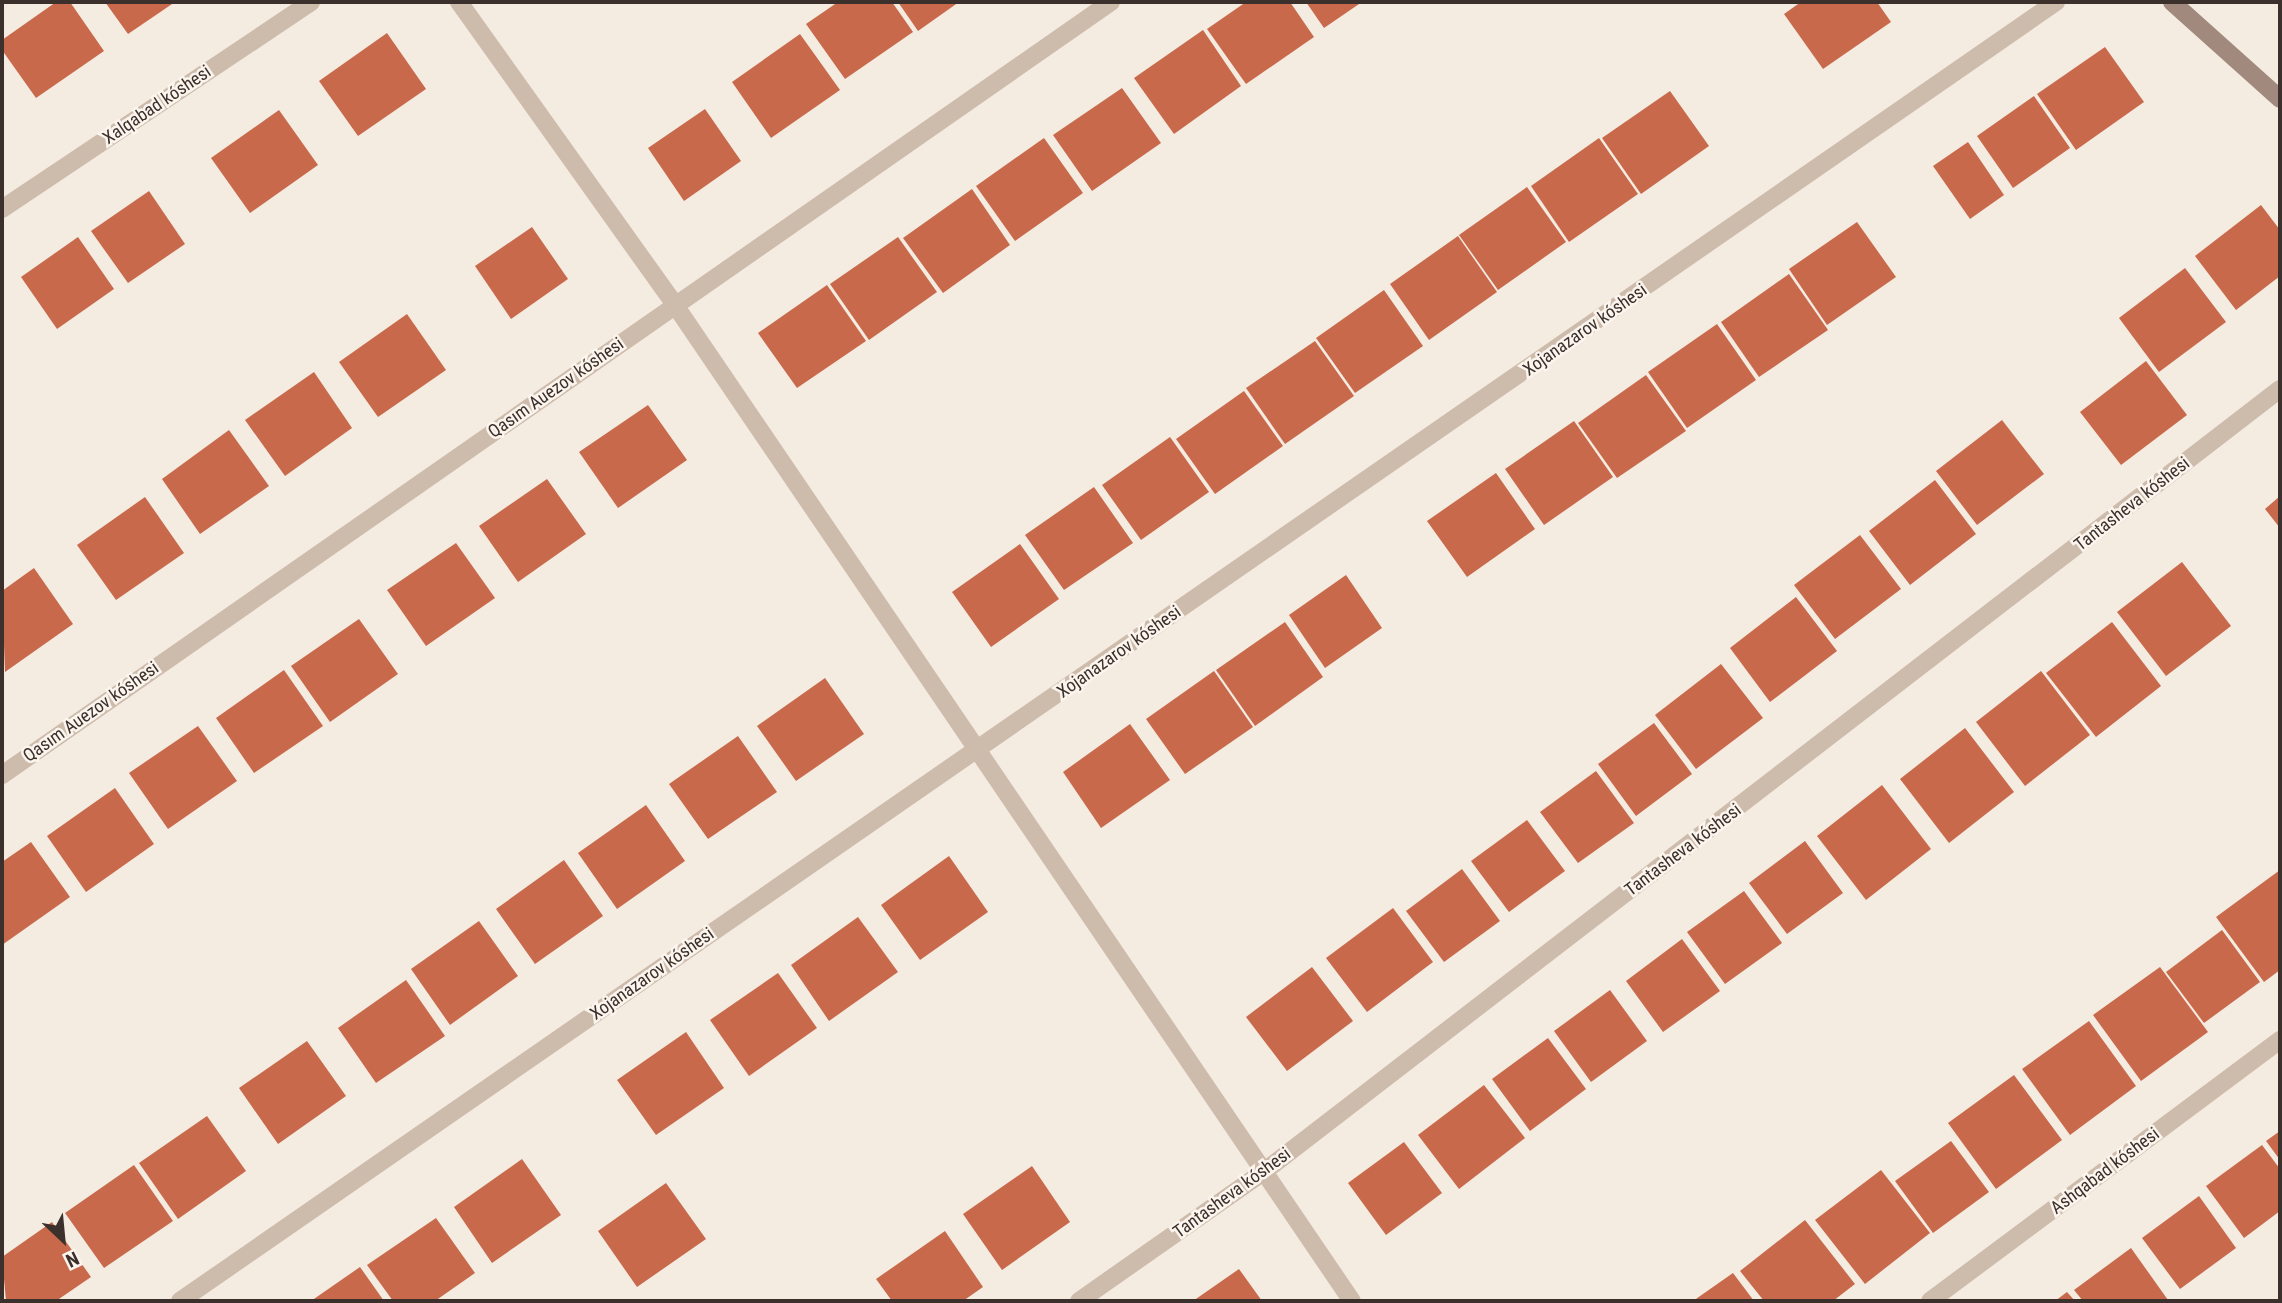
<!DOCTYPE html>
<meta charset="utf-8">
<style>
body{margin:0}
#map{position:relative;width:2282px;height:1303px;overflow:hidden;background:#f4ebe1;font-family:"Roboto Condensed",sans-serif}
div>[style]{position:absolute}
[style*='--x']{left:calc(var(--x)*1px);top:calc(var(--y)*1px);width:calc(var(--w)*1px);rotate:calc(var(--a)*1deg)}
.building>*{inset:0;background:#c8694b}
.street>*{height:18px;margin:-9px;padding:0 9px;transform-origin:9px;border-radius:9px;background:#cdbbac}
.secondary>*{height:18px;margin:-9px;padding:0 9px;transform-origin:9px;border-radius:9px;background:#a18a7d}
span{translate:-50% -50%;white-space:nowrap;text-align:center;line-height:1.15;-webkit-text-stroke:5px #fbf5ee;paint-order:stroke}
.street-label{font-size:18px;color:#3b302b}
.frame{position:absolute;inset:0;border:4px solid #3b302b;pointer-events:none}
.north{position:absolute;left:28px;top:1205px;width:70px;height:70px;-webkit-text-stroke:5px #fbf5ee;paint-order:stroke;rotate:154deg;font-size:19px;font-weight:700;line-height:28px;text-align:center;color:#3b302b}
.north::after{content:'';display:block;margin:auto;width:24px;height:32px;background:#3b302b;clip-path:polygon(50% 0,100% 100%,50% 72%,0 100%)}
</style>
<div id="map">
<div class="building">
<div style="clip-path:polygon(56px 2px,70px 2px,104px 51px,36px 98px,2px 50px,2px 40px)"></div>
<div style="clip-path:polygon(105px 2px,175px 2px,128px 34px)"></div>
<div style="clip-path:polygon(838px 2px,892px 2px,913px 32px,845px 79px,806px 24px)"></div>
<div style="clip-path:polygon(898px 2px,959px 2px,918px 31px)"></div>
<div style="clip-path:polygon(1246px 2px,1290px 2px,1314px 37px,1246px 84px,1207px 29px)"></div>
<div style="clip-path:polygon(1306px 2px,1362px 2px,1324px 28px)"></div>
<div style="clip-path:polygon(1801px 2px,1877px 2px,1891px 22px,1823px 69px,1784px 14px)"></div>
<div style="clip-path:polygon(1203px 30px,1241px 86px,1174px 134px,1134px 78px)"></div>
<div style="clip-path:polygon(387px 33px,426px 89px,358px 136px,319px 81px)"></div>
<div style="clip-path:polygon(800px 34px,840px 90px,771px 138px,732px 82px)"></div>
<div style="clip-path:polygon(2105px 47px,2144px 102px,2076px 150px,2037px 94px)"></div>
<div style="clip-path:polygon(1122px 88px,1161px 143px,1092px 191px,1053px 135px)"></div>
<div style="clip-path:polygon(1670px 91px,1709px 146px,1641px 194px,1602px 138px)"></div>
<div style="clip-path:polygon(2034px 96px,2070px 148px,2013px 188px,1977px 136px)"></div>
<div style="clip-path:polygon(705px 109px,741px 161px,684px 201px,648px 148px)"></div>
<div style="clip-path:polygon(279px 110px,318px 165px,250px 213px,211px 158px)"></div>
<div style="clip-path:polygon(1044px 138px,1083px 193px,1015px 241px,976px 186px)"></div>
<div style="clip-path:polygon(1599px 138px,1638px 194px,1569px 242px,1531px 186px)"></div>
<div style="clip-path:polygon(1968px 142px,2004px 195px,1970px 219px,1933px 166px)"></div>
<div style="clip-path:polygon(1527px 187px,1566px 242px,1498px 290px,1459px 235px)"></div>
<div style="clip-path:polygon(972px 189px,1010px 245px,943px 293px,903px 238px)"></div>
<div style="clip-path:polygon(149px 191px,185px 244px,128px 283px,91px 231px)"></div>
<div style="clip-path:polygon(2261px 205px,2280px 230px,2280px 276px,2236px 310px,2195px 256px)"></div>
<div style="clip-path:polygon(1857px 222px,1896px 277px,1827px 325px,1789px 269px)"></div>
<div style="clip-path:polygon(532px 227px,568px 279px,511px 319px,475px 266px)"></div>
<div style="clip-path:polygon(1458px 236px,1497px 292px,1429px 340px,1390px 284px)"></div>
<div style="clip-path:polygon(78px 237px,114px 289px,57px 329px,21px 277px)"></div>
<div style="clip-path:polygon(898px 237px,937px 292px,869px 340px,830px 284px)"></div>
<div style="clip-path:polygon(2185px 268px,2226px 322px,2159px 372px,2119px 318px)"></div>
<div style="clip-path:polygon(1789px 274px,1828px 330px,1759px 377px,1721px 322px)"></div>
<div style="clip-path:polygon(827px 285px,866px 341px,797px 388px,758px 333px)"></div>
<div style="clip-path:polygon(1384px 290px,1423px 346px,1355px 393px,1316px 338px)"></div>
<div style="clip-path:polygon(407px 314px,446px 370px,378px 417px,339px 362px)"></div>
<div style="clip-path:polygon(1717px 324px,1756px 380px,1687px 428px,1648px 372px)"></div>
<div style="clip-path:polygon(1315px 341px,1354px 396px,1285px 444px,1246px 388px)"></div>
<div style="clip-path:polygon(2146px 361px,2187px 415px,2121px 465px,2080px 412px)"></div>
<div style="clip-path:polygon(314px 372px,352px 428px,285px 476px,245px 420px)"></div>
<div style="clip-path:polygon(1646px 375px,1686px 431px,1617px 478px,1578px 423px)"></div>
<div style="clip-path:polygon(1244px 391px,1283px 446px,1215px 494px,1176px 439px)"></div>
<div style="clip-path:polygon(648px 405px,687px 460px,618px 508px,579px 452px)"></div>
<div style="clip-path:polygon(2002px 420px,2044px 474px,1977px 525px,1936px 471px)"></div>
<div style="clip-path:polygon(1574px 421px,1613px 477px,1544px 525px,1505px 469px)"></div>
<div style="clip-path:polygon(229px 430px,269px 486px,200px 534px,162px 479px)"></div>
<div style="clip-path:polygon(1170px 437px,1209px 492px,1141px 540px,1102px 485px)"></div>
<div style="clip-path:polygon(1496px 473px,1535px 529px,1467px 577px,1427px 521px)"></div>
<div style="clip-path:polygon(547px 479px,586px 534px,518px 582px,479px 526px)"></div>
<div style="clip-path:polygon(1935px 480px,1976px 534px,1910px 585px,1869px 531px)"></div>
<div style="clip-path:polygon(1094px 487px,1133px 543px,1064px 590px,1025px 535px)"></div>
<div style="clip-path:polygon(2280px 496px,2280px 528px,2265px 509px)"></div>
<div style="clip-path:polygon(145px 497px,184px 553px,116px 600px,77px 545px)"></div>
<div style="clip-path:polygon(1860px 535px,1901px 589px,1835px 639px,1794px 585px)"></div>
<div style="clip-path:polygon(456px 543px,495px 598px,426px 646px,387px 590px)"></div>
<div style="clip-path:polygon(1020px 544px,1059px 599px,991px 647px,952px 592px)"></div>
<div style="clip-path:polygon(2182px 562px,2231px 626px,2166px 676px,2117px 612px)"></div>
<div style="clip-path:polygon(34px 568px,73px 624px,5px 672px,2px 591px)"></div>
<div style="clip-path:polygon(1346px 575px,1382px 628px,1325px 668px,1289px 615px)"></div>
<div style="clip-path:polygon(1796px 597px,1837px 651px,1770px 702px,1730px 648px)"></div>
<div style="clip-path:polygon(359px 619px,398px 674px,330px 722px,291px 666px)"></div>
<div style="clip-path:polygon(1285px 622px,1323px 677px,1255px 726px,1216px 670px)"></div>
<div style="clip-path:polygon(2112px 622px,2161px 686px,2096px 737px,2046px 673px)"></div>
<div style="clip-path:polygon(1721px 664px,1763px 718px,1696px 769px,1655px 715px)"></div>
<div style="clip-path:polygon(284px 670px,323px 726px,254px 773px,216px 718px)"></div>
<div style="clip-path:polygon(1214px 671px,1253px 727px,1185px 774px,1146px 719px)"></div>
<div style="clip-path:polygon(2041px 671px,2090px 735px,2025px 786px,1976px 722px)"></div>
<div style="clip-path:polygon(825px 678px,864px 734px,796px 781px,757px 726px)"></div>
<div style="clip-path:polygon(1654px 723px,1692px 774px,1636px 816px,1598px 764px)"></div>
<div style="clip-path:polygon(1130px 724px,1170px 780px,1101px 828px,1063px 772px)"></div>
<div style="clip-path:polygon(198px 726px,237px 781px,168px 829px,129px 773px)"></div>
<div style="clip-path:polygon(1965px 728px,2014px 792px,1949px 843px,1900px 779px)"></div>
<div style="clip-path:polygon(738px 736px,777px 792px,708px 839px,669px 784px)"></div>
<div style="clip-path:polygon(1596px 771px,1634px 823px,1578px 863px,1540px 812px)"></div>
<div style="clip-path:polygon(1882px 785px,1931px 849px,1866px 900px,1817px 836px)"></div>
<div style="clip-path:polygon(115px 788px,154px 844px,86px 892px,47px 836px)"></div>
<div style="clip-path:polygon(646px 805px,685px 861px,617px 909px,578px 853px)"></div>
<div style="clip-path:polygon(1527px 820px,1565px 871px,1509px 912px,1471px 861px)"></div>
<div style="clip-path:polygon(1805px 841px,1843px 893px,1787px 934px,1749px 883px)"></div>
<div style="clip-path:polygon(31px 842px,70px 897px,2px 945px,2px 862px)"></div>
<div style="clip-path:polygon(949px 856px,988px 912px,920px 960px,881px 905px)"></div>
<div style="clip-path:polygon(564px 860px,603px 916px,535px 964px,496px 909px)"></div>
<div style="clip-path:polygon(1462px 869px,1500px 921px,1444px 962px,1406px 911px)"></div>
<div style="clip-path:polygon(2280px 870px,2280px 970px,2264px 982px,2216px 917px)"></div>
<div style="clip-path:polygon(1744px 891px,1782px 943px,1725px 984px,1687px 932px)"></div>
<div style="clip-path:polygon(1393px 908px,1433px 962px,1367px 1012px,1326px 958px)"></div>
<div style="clip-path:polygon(858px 917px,898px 972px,829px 1021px,791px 965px)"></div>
<div style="clip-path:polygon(479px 921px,518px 976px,450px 1025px,411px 969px)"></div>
<div style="clip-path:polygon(2222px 930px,2260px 982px,2204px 1023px,2166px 972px)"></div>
<div style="clip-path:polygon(1682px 939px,1720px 991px,1663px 1032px,1626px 981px)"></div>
<div style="clip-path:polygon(1312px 967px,1353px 1021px,1287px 1071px,1246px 1017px)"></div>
<div style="clip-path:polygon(2160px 967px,2208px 1032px,2141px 1081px,2093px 1015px)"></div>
<div style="clip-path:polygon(778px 973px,817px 1028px,749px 1076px,710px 1020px)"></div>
<div style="clip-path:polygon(406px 980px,445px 1036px,376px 1083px,338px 1028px)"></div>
<div style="clip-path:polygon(1610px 990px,1647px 1041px,1591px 1082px,1554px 1031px)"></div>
<div style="clip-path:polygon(2089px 1021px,2136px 1086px,2070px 1135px,2022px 1069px)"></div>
<div style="clip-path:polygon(686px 1032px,724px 1088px,656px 1135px,617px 1080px)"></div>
<div style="clip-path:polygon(1548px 1038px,1586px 1089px,1530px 1131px,1492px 1079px)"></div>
<div style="clip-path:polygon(307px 1041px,346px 1096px,278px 1144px,239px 1088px)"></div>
<div style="clip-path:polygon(2014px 1075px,2062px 1140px,1996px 1189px,1948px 1123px)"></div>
<div style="clip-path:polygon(1484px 1085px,1525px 1138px,1459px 1189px,1418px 1135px)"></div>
<div style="clip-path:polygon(207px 1116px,246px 1171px,178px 1219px,139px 1163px)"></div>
<div style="clip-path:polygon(2280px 1131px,2280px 1160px,2266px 1141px)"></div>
<div style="clip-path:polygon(1951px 1141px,1989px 1192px,1933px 1233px,1895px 1181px)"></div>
<div style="clip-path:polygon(1404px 1142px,1442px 1193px,1386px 1235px,1348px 1183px)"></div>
<div style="clip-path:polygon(2262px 1145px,2280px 1169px,2280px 1211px,2244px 1238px,2206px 1186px)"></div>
<div style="clip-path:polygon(522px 1159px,561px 1215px,492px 1263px,454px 1207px)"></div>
<div style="clip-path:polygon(134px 1165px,173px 1221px,104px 1268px,65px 1213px)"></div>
<div style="clip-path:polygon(1032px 1166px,1070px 1222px,1002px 1270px,963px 1214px)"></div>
<div style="clip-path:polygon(1881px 1170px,1930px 1233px,1865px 1284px,1815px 1220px)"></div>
<div style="clip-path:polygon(666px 1183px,706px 1239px,637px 1287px,598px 1231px)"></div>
<div style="clip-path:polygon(2199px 1196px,2236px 1248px,2180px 1289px,2142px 1238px)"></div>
<div style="clip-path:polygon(436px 1218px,475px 1273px,435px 1301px,393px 1301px,367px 1265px)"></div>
<div style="clip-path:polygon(1805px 1220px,1855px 1284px,1833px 1301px,1764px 1301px,1740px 1271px)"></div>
<div style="clip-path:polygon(52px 1222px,91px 1277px,56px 1301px,6px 1301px,2px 1257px)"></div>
<div style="clip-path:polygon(945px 1231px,983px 1287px,963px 1301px,892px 1301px,876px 1279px)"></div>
<div style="clip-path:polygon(2131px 1248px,2168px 1300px,2083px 1301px,2074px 1290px)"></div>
<div style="clip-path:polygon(360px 1267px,384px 1301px,311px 1301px)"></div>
<div style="clip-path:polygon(1239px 1269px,1262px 1301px,1193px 1301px)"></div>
<div style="clip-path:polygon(1733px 1273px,1754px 1301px,1693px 1301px)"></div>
<div style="clip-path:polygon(2067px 1292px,2075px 1301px,2055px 1301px)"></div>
</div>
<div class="street">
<div style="--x:459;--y:2;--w:372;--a:54.5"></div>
<div style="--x:675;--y:305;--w:1204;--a:55.8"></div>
<div style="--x:2;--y:209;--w:372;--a:-33.8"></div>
<div style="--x:2;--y:775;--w:1352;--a:-34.88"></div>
<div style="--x:180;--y:1301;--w:2282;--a:-34.7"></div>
<div style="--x:1079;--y:1301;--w:223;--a:-35"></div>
<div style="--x:1262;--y:1173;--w:1285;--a:-37.6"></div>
<div style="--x:1930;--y:1301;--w:437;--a:-36.7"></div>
</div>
<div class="secondary">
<div style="--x:2172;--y:2;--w:145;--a:41.9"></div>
</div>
<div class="street-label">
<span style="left:157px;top:105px;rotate:-34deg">Xalqabad kóshesi</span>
<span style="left:1585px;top:330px;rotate:-35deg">Xojanazarov kóshesi</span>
<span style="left:556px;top:388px;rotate:-35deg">Qasım Auezov kóshesi</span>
<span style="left:2132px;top:504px;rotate:-38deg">Tantasheva kóshesi</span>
<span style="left:1119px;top:652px;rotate:-35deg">Xojanazarov kóshesi</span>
<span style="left:91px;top:712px;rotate:-35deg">Qasım Auezov kóshesi</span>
<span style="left:1683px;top:850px;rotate:-37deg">Tantasheva kóshesi</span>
<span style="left:652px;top:974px;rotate:-35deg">Xojanazarov kóshesi</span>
<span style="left:2105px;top:1171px;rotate:-37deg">Ashqabad kóshesi</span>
<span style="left:1232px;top:1193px;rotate:-36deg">Tantasheva kóshesi</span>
</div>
<div class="frame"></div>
<div class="north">N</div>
</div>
